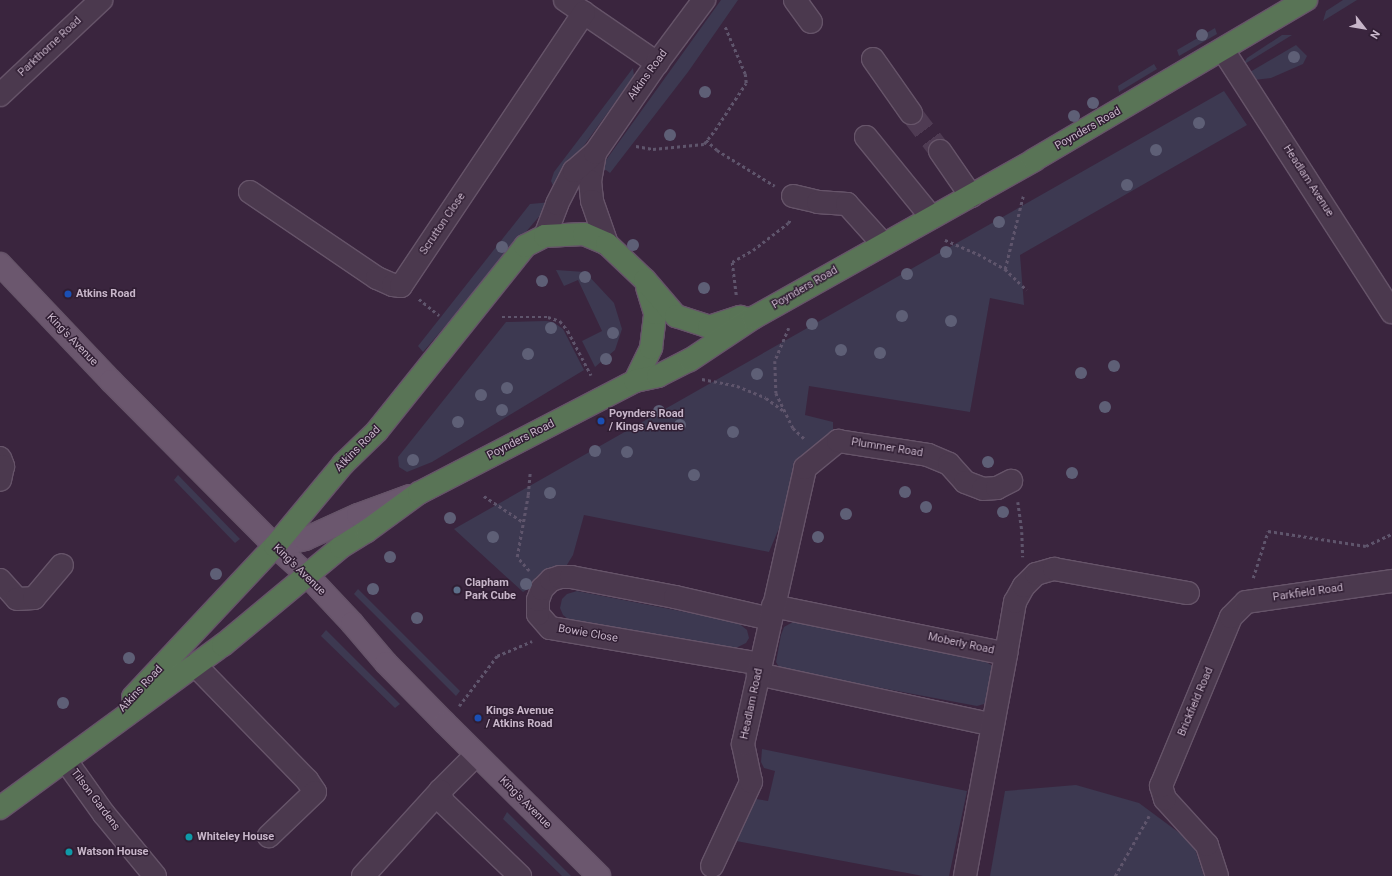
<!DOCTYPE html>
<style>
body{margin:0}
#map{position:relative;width:1392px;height:876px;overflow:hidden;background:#3a253e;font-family:Roboto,sans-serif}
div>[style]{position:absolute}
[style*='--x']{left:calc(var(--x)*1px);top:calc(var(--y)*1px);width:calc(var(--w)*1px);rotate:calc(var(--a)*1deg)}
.green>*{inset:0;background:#3d3951}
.minor-tunnel>*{height:22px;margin-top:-11px;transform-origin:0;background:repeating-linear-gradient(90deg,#4f3b53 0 22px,transparent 0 33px)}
.path>*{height:2.5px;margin-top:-1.25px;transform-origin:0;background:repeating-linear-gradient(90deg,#5f556c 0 3px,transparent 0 6px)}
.roads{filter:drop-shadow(1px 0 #665469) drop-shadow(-1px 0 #665469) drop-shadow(0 1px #665469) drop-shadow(0 -1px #665469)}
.minor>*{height:22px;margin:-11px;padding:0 11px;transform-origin:11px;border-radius:11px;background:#4b394e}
.major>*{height:22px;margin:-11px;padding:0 11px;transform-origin:11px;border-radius:11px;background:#6b576e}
.highway>*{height:22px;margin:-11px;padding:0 11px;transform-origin:11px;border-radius:11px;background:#597456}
.trees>*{width:12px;height:12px;margin:-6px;border-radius:50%;background:#5e5f76}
.dots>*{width:11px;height:11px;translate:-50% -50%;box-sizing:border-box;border:2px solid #301e33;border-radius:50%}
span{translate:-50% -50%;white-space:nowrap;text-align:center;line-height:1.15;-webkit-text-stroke:3px #301e33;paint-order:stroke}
.street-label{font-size:11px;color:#c7b5c9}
.poi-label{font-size:11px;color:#c7b5c9;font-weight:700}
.left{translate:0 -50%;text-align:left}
.north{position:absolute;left:1344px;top:8px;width:40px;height:40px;-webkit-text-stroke:3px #301e33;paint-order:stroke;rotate:121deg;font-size:11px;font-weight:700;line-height:16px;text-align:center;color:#c7b5c9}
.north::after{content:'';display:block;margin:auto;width:14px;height:18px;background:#c7b5c9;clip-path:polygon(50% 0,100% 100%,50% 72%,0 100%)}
</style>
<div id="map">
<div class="green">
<div style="clip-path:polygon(721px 0,738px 0,688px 72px,610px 173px,606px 170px,600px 171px,601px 167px)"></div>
<div style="clip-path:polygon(1343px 0,1357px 0,1323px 21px,1326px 11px)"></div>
<div style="clip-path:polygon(1215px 28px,1217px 34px,1179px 56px,1177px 50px)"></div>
<div style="clip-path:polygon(1282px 35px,1292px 35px,1243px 65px,1247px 58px)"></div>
<div style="clip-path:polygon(1296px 45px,1307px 56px,1303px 64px,1271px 78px,1254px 80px,1250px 72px)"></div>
<div style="clip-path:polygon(1154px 64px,1157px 69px,1119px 92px,1118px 86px)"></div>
<div style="clip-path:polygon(633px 68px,634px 76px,565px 172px,555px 190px,551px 181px,554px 172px)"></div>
<div style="clip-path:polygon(1224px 91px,1247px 125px,1020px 255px,1024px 305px,990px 298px,970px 412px,809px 386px,805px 415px,833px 422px,833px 441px,813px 447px,769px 552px,584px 515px,573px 555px,565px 568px,523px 592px,454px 529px)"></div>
<div style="clip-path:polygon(552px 202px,537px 219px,423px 352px,418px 346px,530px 204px)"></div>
<div style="clip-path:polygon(556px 270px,585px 272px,614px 303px,622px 329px,615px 350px,595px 367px,582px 341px,602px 331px,578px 280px,564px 286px)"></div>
<div style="clip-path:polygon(546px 321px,553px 322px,563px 329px,584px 370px,432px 462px,407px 472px,399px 467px,398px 457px,506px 322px)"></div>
<div style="clip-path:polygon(178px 475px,240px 539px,235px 543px,174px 480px)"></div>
<div style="clip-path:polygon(358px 589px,460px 691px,456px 696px,354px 594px)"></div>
<div style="clip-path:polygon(577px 591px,737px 622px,747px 630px,749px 638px,746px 643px,730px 651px,568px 619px,563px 615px,560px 608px,562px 599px,567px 594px)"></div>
<div style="clip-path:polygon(793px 622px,984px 661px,993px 666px,994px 673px,988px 697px,984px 704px,977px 706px,780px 669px,776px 662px,781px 635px,784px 627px)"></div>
<div style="clip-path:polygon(326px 630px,400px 704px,395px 708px,321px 636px)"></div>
<div style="clip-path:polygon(762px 749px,967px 791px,949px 876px,923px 876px,731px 840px,751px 804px,756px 799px,768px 801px,775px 771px,764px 768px,761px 762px)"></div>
<div style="clip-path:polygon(1076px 785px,1139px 803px,1193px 843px,1204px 876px,990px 876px,1005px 791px)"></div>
<div style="clip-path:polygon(507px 812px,571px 876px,562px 876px,503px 819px)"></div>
</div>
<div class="minor-tunnel">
<div style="--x:911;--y:113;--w:48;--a:52.7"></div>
</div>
<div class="path">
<div style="--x:706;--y:140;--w:15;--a:42"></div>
<div style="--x:717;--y:150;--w:68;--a:31.8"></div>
<div style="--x:636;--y:146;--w:17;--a:10"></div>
<div style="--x:653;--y:149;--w:51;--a:-5.6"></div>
<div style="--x:704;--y:144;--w:18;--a:-52"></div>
<div style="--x:715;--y:130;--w:56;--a:-56.6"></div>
<div style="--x:746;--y:83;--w:9;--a:-96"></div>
<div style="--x:745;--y:74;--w:51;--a:-113.1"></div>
<div style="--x:945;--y:240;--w:36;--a:23"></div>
<div style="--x:978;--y:254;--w:31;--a:29"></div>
<div style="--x:1005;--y:269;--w:30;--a:44"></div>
<div style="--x:1005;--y:269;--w:75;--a:-76.1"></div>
<div style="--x:736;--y:295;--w:33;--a:-97"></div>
<div style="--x:732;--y:262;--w:24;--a:-30"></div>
<div style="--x:753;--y:250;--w:44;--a:-37.6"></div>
<div style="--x:788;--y:223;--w:5;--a:-53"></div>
<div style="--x:419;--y:299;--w:26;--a:39"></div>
<div style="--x:502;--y:317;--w:46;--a:0"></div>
<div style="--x:548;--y:317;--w:13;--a:18"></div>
<div style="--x:560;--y:321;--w:13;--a:51"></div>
<div style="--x:568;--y:331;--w:50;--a:62.4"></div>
<div style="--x:789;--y:328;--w:36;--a:113"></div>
<div style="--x:775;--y:361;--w:32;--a:88"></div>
<div style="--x:776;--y:393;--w:39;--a:64"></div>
<div style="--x:793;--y:428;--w:16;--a:43"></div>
<div style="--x:702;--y:379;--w:36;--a:11"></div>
<div style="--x:737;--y:386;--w:31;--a:22"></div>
<div style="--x:766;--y:398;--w:24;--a:36"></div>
<div style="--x:484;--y:496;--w:47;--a:33.7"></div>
<div style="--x:1018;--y:502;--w:30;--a:82"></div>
<div style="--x:1022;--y:532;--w:25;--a:88"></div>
<div style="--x:529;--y:571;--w:18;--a:-131"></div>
<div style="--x:517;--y:557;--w:63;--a:-79.9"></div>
<div style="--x:528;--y:495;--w:24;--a:-85"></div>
<div style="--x:1253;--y:578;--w:49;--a:-72.3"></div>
<div style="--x:1268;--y:531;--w:99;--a:8.7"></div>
<div style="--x:1366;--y:546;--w:29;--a:-25"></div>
<div style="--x:459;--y:706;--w:63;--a:-52.8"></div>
<div style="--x:497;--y:656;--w:38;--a:-23"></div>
<div style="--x:1115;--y:876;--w:69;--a:-60.5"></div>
</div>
<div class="roads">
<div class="minor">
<div style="--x:565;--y:0;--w:112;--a:34.4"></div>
<div style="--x:795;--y:0;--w:27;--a:54"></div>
<div style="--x:1223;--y:50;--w:312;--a:57.2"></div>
<div style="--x:873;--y:59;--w:66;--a:54.9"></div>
<div style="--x:0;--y:95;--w:139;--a:-43.2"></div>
<div style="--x:866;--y:137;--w:104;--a:50.8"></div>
<div style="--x:940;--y:151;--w:55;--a:55.4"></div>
<div style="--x:595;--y:153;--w:28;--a:100"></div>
<div style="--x:590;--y:181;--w:20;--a:84"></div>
<div style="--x:592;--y:201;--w:46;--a:70.8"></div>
<div style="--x:250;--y:192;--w:153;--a:34.1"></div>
<div style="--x:377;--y:278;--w:17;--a:24"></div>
<div style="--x:393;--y:285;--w:8;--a:7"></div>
<div style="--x:401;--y:286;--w:329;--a:-56.2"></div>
<div style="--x:793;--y:196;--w:26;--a:13"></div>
<div style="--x:818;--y:202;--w:29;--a:4"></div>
<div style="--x:847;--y:204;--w:54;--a:48"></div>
<div style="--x:545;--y:236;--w:34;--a:-69"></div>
<div style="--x:557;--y:204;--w:37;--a:-63"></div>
<div style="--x:574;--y:171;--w:28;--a:-41"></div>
<div style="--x:595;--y:153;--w:109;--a:-55.4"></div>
<div style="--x:657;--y:63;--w:79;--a:-53.3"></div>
<div style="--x:0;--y:458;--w:9;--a:69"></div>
<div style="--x:3;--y:466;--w:14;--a:102"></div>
<div style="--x:0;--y:580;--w:25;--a:48"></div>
<div style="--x:17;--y:599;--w:17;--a:-3"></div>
<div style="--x:34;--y:598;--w:43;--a:-49.7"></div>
<div style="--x:773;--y:606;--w:238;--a:11.6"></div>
<div style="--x:1006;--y:654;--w:53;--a:-80.2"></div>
<div style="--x:1015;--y:602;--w:18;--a:-61"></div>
<div style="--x:1024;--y:586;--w:17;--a:-45"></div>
<div style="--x:1036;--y:574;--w:19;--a:-16"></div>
<div style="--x:1054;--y:569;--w:136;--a:10.2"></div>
<div style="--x:761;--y:664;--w:214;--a:-170.3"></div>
<div style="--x:550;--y:628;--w:18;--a:-131"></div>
<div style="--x:538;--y:614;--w:14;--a:-90"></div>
<div style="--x:538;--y:600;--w:12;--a:-70"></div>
<div style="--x:542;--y:589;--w:13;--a:-45"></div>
<div style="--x:551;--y:580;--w:9;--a:-18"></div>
<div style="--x:560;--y:577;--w:11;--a:0"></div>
<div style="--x:571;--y:577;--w:106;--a:10.9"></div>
<div style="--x:675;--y:597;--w:98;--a:13"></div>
<div style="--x:195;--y:665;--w:161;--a:45.8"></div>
<div style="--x:307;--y:780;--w:14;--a:56"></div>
<div style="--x:315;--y:792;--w:64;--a:136.3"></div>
<div style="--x:758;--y:674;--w:240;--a:12.2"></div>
<div style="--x:476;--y:755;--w:51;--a:135"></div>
<div style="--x:440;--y:791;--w:11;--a:75"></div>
<div style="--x:443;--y:802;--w:107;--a:43.9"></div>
<div style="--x:66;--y:761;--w:65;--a:54.4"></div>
<div style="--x:104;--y:814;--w:80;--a:50.6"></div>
<div style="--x:712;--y:866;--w:93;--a:-65.1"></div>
<div style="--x:751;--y:782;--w:39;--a:-102"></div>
<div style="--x:743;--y:744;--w:283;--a:-77.3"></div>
<div style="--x:805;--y:468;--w:43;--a:-39.3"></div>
<div style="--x:838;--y:441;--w:91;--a:8.8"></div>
<div style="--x:928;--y:455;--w:23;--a:23"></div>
<div style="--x:949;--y:464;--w:24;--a:48"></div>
<div style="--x:965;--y:482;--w:19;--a:21"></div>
<div style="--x:983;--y:489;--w:14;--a:-4"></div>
<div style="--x:997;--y:488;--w:16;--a:-27"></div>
<div style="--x:363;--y:876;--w:115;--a:-47.8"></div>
<div style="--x:965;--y:876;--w:226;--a:-79.5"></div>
<div style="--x:1217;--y:876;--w:33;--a:-108"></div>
<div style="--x:1207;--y:845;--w:62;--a:-132.4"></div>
<div style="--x:1165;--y:799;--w:14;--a:-107"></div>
<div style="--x:1161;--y:786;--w:183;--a:-67.5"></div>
<div style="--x:1231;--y:617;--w:21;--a:-45"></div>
<div style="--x:1246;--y:602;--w:148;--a:-8.2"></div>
</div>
<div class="major">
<div style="--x:0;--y:264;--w:161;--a:46.5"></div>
<div style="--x:111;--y:381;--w:233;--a:45.2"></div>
<div style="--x:275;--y:546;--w:43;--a:42.2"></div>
<div style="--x:307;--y:575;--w:66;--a:46.8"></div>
<div style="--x:352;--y:623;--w:52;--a:49.6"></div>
<div style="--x:386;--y:663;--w:84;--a:45.5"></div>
<div style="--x:445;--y:723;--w:217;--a:44.8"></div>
<div style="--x:275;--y:546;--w:31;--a:-13"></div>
<div style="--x:305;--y:539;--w:58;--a:-24.4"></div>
<div style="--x:358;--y:515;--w:55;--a:-20.1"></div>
</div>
<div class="highway">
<div style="--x:635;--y:381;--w:37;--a:-64"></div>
<div style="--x:651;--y:348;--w:35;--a:-83"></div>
<div style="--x:655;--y:313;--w:27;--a:-107"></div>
<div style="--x:133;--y:697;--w:207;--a:-46.8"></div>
<div style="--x:275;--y:546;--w:107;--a:-50.3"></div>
<div style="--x:343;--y:464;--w:47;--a:-44.1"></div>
<div style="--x:377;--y:431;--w:237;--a:-51.3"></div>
<div style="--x:525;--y:246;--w:22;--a:-27"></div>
<div style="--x:545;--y:236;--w:39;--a:-3"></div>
<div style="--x:584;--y:234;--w:25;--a:23"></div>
<div style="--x:607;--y:244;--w:52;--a:43.5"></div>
<div style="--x:645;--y:280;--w:48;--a:49.3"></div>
<div style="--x:676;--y:316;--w:35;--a:18"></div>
<div style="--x:709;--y:327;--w:33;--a:-18"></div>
<div style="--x:740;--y:317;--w:5;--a:11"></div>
<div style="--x:0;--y:808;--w:276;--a:-36.2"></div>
<div style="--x:223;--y:645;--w:153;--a:-39.7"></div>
<div style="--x:341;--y:547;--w:31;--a:-32"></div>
<div style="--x:367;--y:531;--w:64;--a:-36.2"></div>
<div style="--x:419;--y:493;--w:243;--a:-27.4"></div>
<div style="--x:635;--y:381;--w:24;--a:-12"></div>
<div style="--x:658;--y:376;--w:36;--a:-27"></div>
<div style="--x:690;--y:360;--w:76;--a:-33.7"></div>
<div style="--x:753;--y:318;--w:322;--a:-29.3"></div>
<div style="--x:1034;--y:160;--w:316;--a:-30.5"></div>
</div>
</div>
<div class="trees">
<div style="left:1202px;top:35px"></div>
<div style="left:1294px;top:57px"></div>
<div style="left:705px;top:92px"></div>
<div style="left:1093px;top:103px"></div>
<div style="left:1074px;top:116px"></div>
<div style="left:1199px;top:123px"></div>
<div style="left:670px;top:135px"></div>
<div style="left:1156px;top:150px"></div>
<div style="left:1127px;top:185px"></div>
<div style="left:999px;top:222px"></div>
<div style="left:633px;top:245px"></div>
<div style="left:502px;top:247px"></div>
<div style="left:946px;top:252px"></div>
<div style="left:907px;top:274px"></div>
<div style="left:585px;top:277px"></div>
<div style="left:542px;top:281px"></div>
<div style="left:704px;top:288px"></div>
<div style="left:902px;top:316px"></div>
<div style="left:951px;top:321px"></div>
<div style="left:812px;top:324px"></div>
<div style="left:551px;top:328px"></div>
<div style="left:613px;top:333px"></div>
<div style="left:841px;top:350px"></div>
<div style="left:880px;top:353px"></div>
<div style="left:528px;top:354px"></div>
<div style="left:606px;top:359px"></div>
<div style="left:1114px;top:366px"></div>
<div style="left:1081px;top:373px"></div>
<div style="left:757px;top:374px"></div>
<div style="left:507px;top:388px"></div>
<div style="left:481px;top:395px"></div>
<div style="left:1105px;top:407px"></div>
<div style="left:502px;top:410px"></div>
<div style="left:659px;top:411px"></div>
<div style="left:458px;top:422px"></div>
<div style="left:680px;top:425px"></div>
<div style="left:733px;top:432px"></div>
<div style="left:595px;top:451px"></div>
<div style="left:627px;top:452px"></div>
<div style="left:413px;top:460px"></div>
<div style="left:988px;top:462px"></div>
<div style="left:1072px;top:473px"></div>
<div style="left:694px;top:475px"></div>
<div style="left:905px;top:492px"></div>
<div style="left:550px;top:493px"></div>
<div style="left:926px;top:507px"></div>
<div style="left:1003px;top:512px"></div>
<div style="left:846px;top:514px"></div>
<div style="left:450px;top:518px"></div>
<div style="left:493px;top:537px"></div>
<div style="left:818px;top:537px"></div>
<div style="left:390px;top:557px"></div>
<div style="left:216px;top:574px"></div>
<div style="left:526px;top:584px"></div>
<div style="left:373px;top:589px"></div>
<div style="left:417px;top:618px"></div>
<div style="left:129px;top:658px"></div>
<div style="left:63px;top:703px"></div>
</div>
<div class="dots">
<div style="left:68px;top:294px;background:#1a4fb4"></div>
<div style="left:601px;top:421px;background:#1a4fb4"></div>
<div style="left:457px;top:590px;background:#5c6f8a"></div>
<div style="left:478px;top:718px;background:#1a4fb4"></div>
<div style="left:189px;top:837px;background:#0f9aa8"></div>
<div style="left:69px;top:852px;background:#0f9aa8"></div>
</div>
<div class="street-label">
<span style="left:50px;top:47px;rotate:-43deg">Parkthorne Road</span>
<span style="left:648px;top:75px;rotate:-54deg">Atkins Road</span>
<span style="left:1088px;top:129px;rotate:-30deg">Poynders Road</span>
<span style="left:1308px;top:181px;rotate:57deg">Headlam Avenue</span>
<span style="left:443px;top:224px;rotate:-56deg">Scrutton Close</span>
<span style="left:805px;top:288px;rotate:-30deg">Poynders Road</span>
<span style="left:72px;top:340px;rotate:46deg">King's Avenue</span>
<span style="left:521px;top:440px;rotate:-27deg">Poynders Road</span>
<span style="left:887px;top:448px;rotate:9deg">Plummer Road</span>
<span style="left:358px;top:449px;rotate:-45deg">Atkins Road</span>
<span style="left:299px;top:570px;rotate:44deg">King's Avenue</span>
<span style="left:1308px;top:593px;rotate:-8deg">Parkfield Road</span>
<span style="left:588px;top:634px;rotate:10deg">Bowie Close</span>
<span style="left:961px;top:644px;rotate:12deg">Moberly Road</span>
<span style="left:141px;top:689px;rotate:-47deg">Atkins Road</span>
<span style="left:1196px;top:702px;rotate:-67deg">Brickfield Road</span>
<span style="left:752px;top:704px;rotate:-78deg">Headlam Road</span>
<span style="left:95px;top:800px;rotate:53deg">Tilson Gardens</span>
<span style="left:525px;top:803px;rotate:45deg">King's Avenue</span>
</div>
<div class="poi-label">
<span class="left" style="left:76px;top:294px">Atkins Road</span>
<span class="left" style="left:609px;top:421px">Poynders Road<br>/ Kings Avenue</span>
<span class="left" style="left:465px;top:590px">Clapham<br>Park Cube</span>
<span class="left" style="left:486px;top:718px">Kings Avenue<br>/ Atkins Road</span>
<span class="left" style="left:197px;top:837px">Whiteley House</span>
<span class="left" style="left:77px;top:852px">Watson House</span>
</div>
<div class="north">N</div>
</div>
